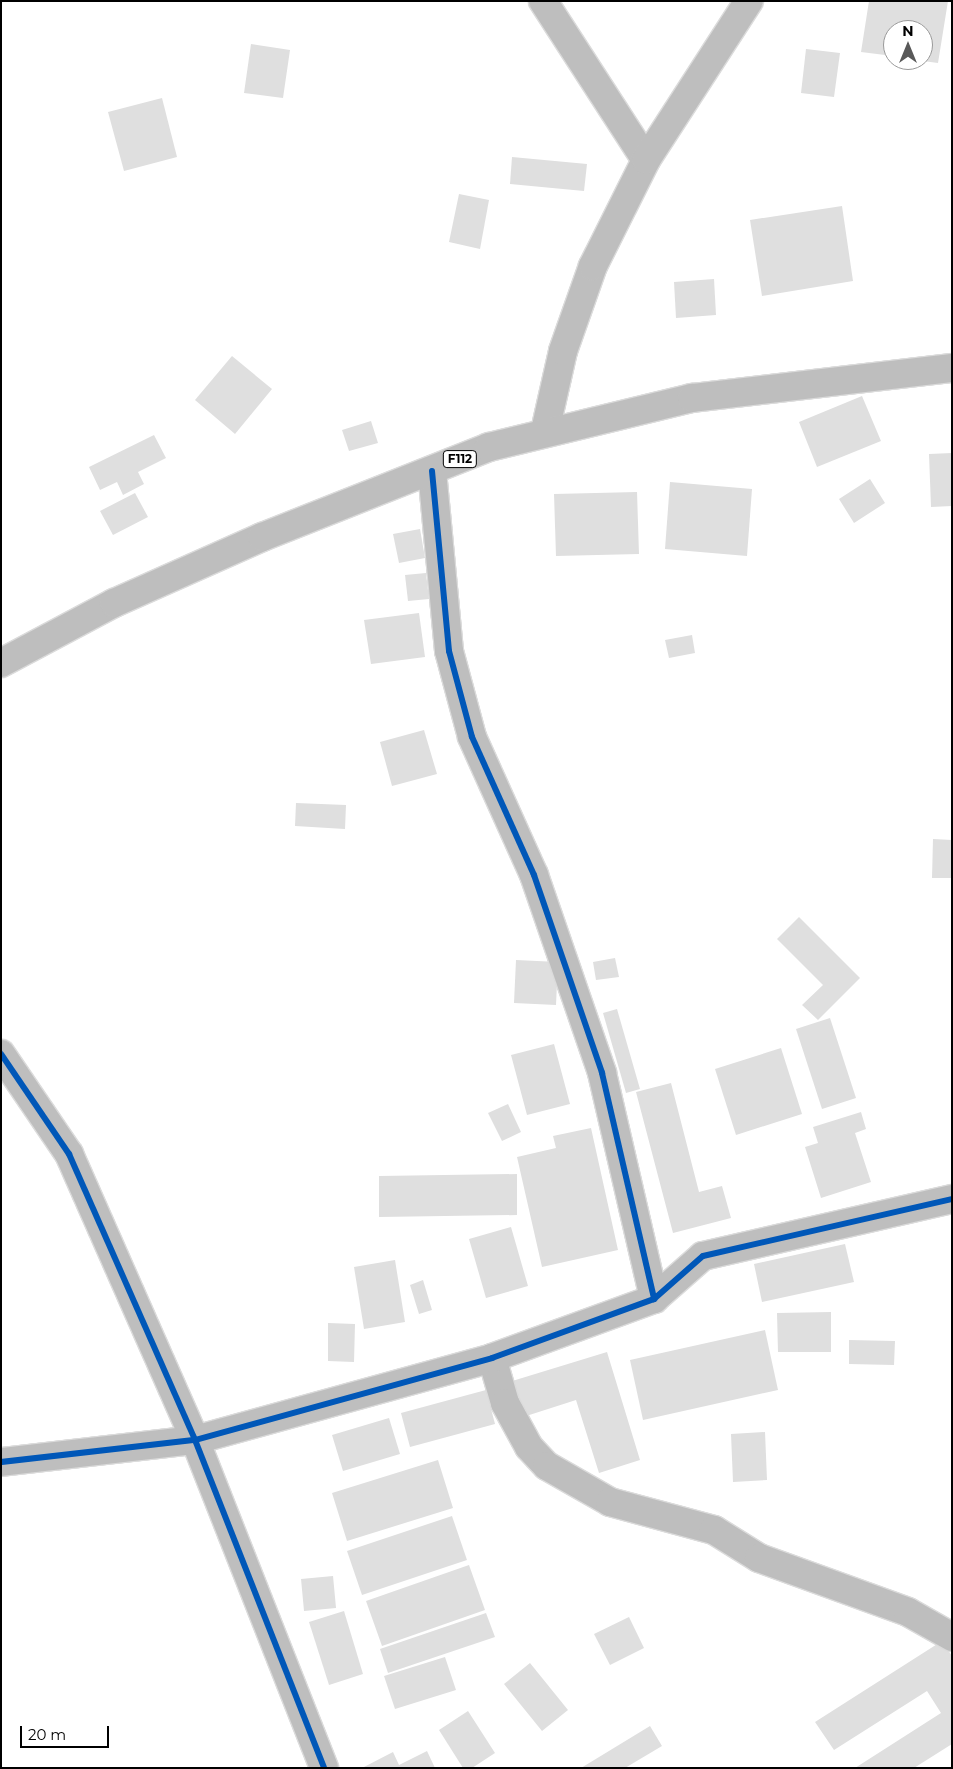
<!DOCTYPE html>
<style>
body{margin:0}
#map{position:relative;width:953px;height:1769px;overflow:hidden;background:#fff;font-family:Montserrat,sans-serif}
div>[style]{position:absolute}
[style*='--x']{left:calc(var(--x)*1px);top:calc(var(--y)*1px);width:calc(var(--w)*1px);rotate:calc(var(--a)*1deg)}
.building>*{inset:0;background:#dfdfdf}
.roads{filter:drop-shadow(1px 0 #dbdbdb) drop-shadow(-1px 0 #dbdbdb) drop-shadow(0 1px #dbdbdb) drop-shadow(0 -1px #dbdbdb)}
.minor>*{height:28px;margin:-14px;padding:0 14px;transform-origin:14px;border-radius:14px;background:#bebebe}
.major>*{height:28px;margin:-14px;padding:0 14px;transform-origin:14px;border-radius:14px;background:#bebebe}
.cycleway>*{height:6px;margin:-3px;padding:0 3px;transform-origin:3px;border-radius:3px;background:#0057b8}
span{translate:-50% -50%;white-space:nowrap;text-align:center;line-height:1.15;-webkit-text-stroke:4.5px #fff;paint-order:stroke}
.shield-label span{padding:1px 4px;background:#fff;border:1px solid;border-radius:4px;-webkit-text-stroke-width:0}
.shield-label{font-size:12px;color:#000;font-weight:700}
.frame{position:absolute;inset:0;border:2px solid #000;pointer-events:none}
.north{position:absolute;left:883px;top:20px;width:50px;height:50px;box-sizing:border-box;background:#fff;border:1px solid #999;border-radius:50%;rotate:0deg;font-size:14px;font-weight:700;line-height:20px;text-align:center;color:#000}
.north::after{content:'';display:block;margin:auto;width:18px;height:22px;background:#595959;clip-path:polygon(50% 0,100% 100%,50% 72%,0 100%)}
.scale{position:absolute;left:20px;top:1726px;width:89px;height:22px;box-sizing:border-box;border:2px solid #000;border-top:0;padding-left:6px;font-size:15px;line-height:18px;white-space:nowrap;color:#000;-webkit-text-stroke:4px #fff;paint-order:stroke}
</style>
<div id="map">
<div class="building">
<div style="clip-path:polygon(869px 1px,948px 1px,938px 63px,923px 61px,923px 30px,893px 30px,893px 56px,861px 52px)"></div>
<div style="clip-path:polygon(251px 44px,290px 50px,283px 98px,244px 93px)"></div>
<div style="clip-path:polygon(806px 49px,840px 53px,834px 97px,801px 93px)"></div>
<div style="clip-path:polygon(162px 98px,177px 157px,124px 171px,108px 112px)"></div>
<div style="clip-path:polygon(512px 157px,587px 164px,584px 191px,510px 184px)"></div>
<div style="clip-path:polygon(459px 194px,489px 200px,480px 249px,449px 242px)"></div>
<div style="clip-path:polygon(842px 206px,853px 281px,762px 296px,750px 220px)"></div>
<div style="clip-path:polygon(714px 279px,716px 315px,676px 318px,674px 282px)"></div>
<div style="clip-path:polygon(232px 356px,272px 389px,235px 434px,195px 400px)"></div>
<div style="clip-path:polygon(862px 396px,881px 441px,817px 467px,799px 422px)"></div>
<div style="clip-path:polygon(371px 421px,378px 443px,349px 451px,342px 430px)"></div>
<div style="clip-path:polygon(154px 435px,166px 458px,138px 472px,144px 484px,123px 495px,117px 482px,100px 490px,89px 467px)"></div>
<div style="clip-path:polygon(952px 453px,952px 506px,931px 507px,929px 454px)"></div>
<div style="clip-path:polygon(870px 479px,885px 503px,854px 523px,839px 499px)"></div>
<div style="clip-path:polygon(670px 482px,752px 489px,747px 556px,665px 549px)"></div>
<div style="clip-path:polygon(637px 492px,639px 554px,556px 556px,554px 494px)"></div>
<div style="clip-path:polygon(135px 493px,148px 517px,113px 535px,100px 511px)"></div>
<div style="clip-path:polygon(420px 529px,425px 558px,399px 563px,393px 534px)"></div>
<div style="clip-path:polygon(426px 573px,429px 599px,408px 601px,405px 575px)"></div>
<div style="clip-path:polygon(419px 613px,425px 657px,371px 664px,364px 620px)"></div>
<div style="clip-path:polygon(692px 635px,695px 653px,669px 658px,665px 640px)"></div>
<div style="clip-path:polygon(424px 730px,437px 774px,392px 786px,380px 742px)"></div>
<div style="clip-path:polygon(296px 803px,346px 805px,345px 829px,295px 826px)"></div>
<div style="clip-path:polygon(933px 839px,952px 840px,952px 878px,932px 878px)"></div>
<div style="clip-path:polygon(799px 917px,860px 978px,818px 1020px,802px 1005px,823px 985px,777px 939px)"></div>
<div style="clip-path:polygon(615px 958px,619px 977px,596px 980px,593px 962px)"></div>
<div style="clip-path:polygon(516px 960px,558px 962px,556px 1005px,514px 1003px)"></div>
<div style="clip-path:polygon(617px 1009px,640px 1089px,626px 1093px,603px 1013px)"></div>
<div style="clip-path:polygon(830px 1018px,856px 1098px,822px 1109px,796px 1029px)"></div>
<div style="clip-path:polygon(554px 1044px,570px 1104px,527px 1115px,511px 1055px)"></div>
<div style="clip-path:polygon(781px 1048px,802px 1114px,736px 1135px,715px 1069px)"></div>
<div style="clip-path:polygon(671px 1083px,699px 1192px,722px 1186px,731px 1218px,673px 1233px,636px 1092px)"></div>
<div style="clip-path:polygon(508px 1104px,521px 1132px,502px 1141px,488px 1113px)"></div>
<div style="clip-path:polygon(861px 1112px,866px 1129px,855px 1133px,871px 1182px,821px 1198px,805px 1147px,818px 1143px,813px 1127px)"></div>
<div style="clip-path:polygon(591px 1128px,618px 1250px,542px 1267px,517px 1157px,556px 1148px,553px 1136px)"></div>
<div style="clip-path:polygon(517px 1174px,517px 1215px,379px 1217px,379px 1176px)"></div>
<div style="clip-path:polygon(511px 1227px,528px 1286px,486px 1298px,469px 1239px)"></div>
<div style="clip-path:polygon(845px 1244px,854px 1282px,762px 1302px,754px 1264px)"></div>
<div style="clip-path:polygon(395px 1260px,405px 1322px,364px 1329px,354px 1267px)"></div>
<div style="clip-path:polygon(423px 1280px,432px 1310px,419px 1314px,410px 1285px)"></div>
<div style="clip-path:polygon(831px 1312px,831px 1352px,778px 1352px,777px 1313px)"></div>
<div style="clip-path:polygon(328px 1323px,355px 1324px,354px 1362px,328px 1361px)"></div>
<div style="clip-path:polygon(765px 1330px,778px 1390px,643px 1420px,630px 1360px)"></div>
<div style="clip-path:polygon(849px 1340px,895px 1341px,894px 1365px,849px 1364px)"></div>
<div style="clip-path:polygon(607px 1352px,640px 1460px,599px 1473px,576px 1400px,520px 1418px,509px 1382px)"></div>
<div style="clip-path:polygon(486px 1390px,495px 1424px,410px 1447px,401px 1413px)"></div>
<div style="clip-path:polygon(389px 1418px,400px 1454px,343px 1471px,332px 1435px)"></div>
<div style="clip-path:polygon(765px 1432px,767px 1480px,733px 1482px,731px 1434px)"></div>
<div style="clip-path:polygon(438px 1460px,453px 1508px,347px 1541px,332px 1493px)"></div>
<div style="clip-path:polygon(452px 1516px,467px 1560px,362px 1595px,347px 1551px)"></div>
<div style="clip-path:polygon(469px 1565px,485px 1610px,382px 1646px,366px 1601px)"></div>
<div style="clip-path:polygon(333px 1576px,336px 1608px,304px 1611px,301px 1579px)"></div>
<div style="clip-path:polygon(344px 1611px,363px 1674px,329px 1685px,309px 1622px)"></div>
<div style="clip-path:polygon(486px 1613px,495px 1637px,388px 1673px,380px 1649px)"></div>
<div style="clip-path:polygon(629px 1617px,644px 1648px,610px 1665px,594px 1634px)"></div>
<div style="clip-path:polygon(942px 1641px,952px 1656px,952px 1744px,914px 1768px,855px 1768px,941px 1713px,927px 1691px,834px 1750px,815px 1722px)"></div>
<div style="clip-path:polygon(445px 1657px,456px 1690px,395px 1709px,384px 1676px)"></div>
<div style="clip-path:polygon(530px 1663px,568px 1710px,542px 1731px,504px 1684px)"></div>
<div style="clip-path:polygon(468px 1711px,495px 1753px,472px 1768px,463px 1768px,439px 1730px)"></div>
<div style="clip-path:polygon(650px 1726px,662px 1746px,625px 1768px,581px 1768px)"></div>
<div style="clip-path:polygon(427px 1751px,435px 1768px,362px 1768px,393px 1752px,399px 1765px)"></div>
</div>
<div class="roads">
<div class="minor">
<div style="--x:543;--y:1;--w:189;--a:57.1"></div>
<div style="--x:545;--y:431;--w:82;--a:-77.3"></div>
<div style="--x:563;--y:351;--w:90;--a:-70.6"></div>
<div style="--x:593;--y:266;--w:119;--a:-63.4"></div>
<div style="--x:646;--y:160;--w:189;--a:-57.1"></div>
<div style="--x:432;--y:471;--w:181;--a:84.6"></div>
<div style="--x:449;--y:651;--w:89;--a:75"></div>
<div style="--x:472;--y:737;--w:151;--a:65.8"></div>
<div style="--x:534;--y:875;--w:209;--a:71"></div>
<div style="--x:602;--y:1073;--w:232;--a:77"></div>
<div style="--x:1;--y:1054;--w:121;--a:55.8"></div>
<div style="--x:69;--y:1154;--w:313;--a:66.2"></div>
<div style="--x:195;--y:1440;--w:352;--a:68.5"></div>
<div style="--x:492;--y:1358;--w:47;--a:73.9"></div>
<div style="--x:505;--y:1403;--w:50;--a:61.4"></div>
<div style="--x:529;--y:1447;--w:26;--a:47"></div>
<div style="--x:547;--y:1466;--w:73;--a:29.7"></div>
<div style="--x:610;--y:1502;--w:108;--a:15.1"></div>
<div style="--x:714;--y:1530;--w:53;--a:31.9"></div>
<div style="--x:759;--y:1558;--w:158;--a:19.9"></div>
<div style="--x:908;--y:1612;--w:51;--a:29.6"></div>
<div style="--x:1;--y:1462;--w:195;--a:-6.5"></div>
<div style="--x:195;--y:1440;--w:308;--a:-15.4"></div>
<div style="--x:492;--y:1358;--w:172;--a:-20"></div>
<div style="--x:654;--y:1299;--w:65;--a:-41.3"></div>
<div style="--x:703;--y:1256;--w:255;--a:-12.9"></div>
</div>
<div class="major">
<div style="--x:1;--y:663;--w:128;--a:-28"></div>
<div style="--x:114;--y:603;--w:162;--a:-24"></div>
<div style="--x:262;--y:537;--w:244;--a:-21.6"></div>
<div style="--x:489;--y:447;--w:209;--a:-13.6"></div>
<div style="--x:692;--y:398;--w:262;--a:-6.6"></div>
</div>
</div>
<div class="cycleway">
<div style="--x:432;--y:471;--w:181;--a:84.6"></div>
<div style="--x:449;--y:651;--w:89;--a:75"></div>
<div style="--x:472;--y:737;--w:151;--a:65.8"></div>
<div style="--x:534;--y:875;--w:209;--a:71"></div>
<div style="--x:602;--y:1073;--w:232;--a:77"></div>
<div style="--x:1;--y:1054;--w:121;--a:55.8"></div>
<div style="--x:69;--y:1154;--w:313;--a:66.2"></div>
<div style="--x:195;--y:1440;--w:352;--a:68.5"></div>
<div style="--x:1;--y:1462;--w:195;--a:-6.5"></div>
<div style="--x:195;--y:1440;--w:308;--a:-15.4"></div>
<div style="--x:492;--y:1358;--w:172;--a:-20"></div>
<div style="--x:654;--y:1299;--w:65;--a:-41.3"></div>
<div style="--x:703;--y:1256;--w:255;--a:-12.9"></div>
</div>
<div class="shield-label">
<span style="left:460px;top:459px">F112</span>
</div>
<div class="frame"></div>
<div class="north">N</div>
<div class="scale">20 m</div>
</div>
